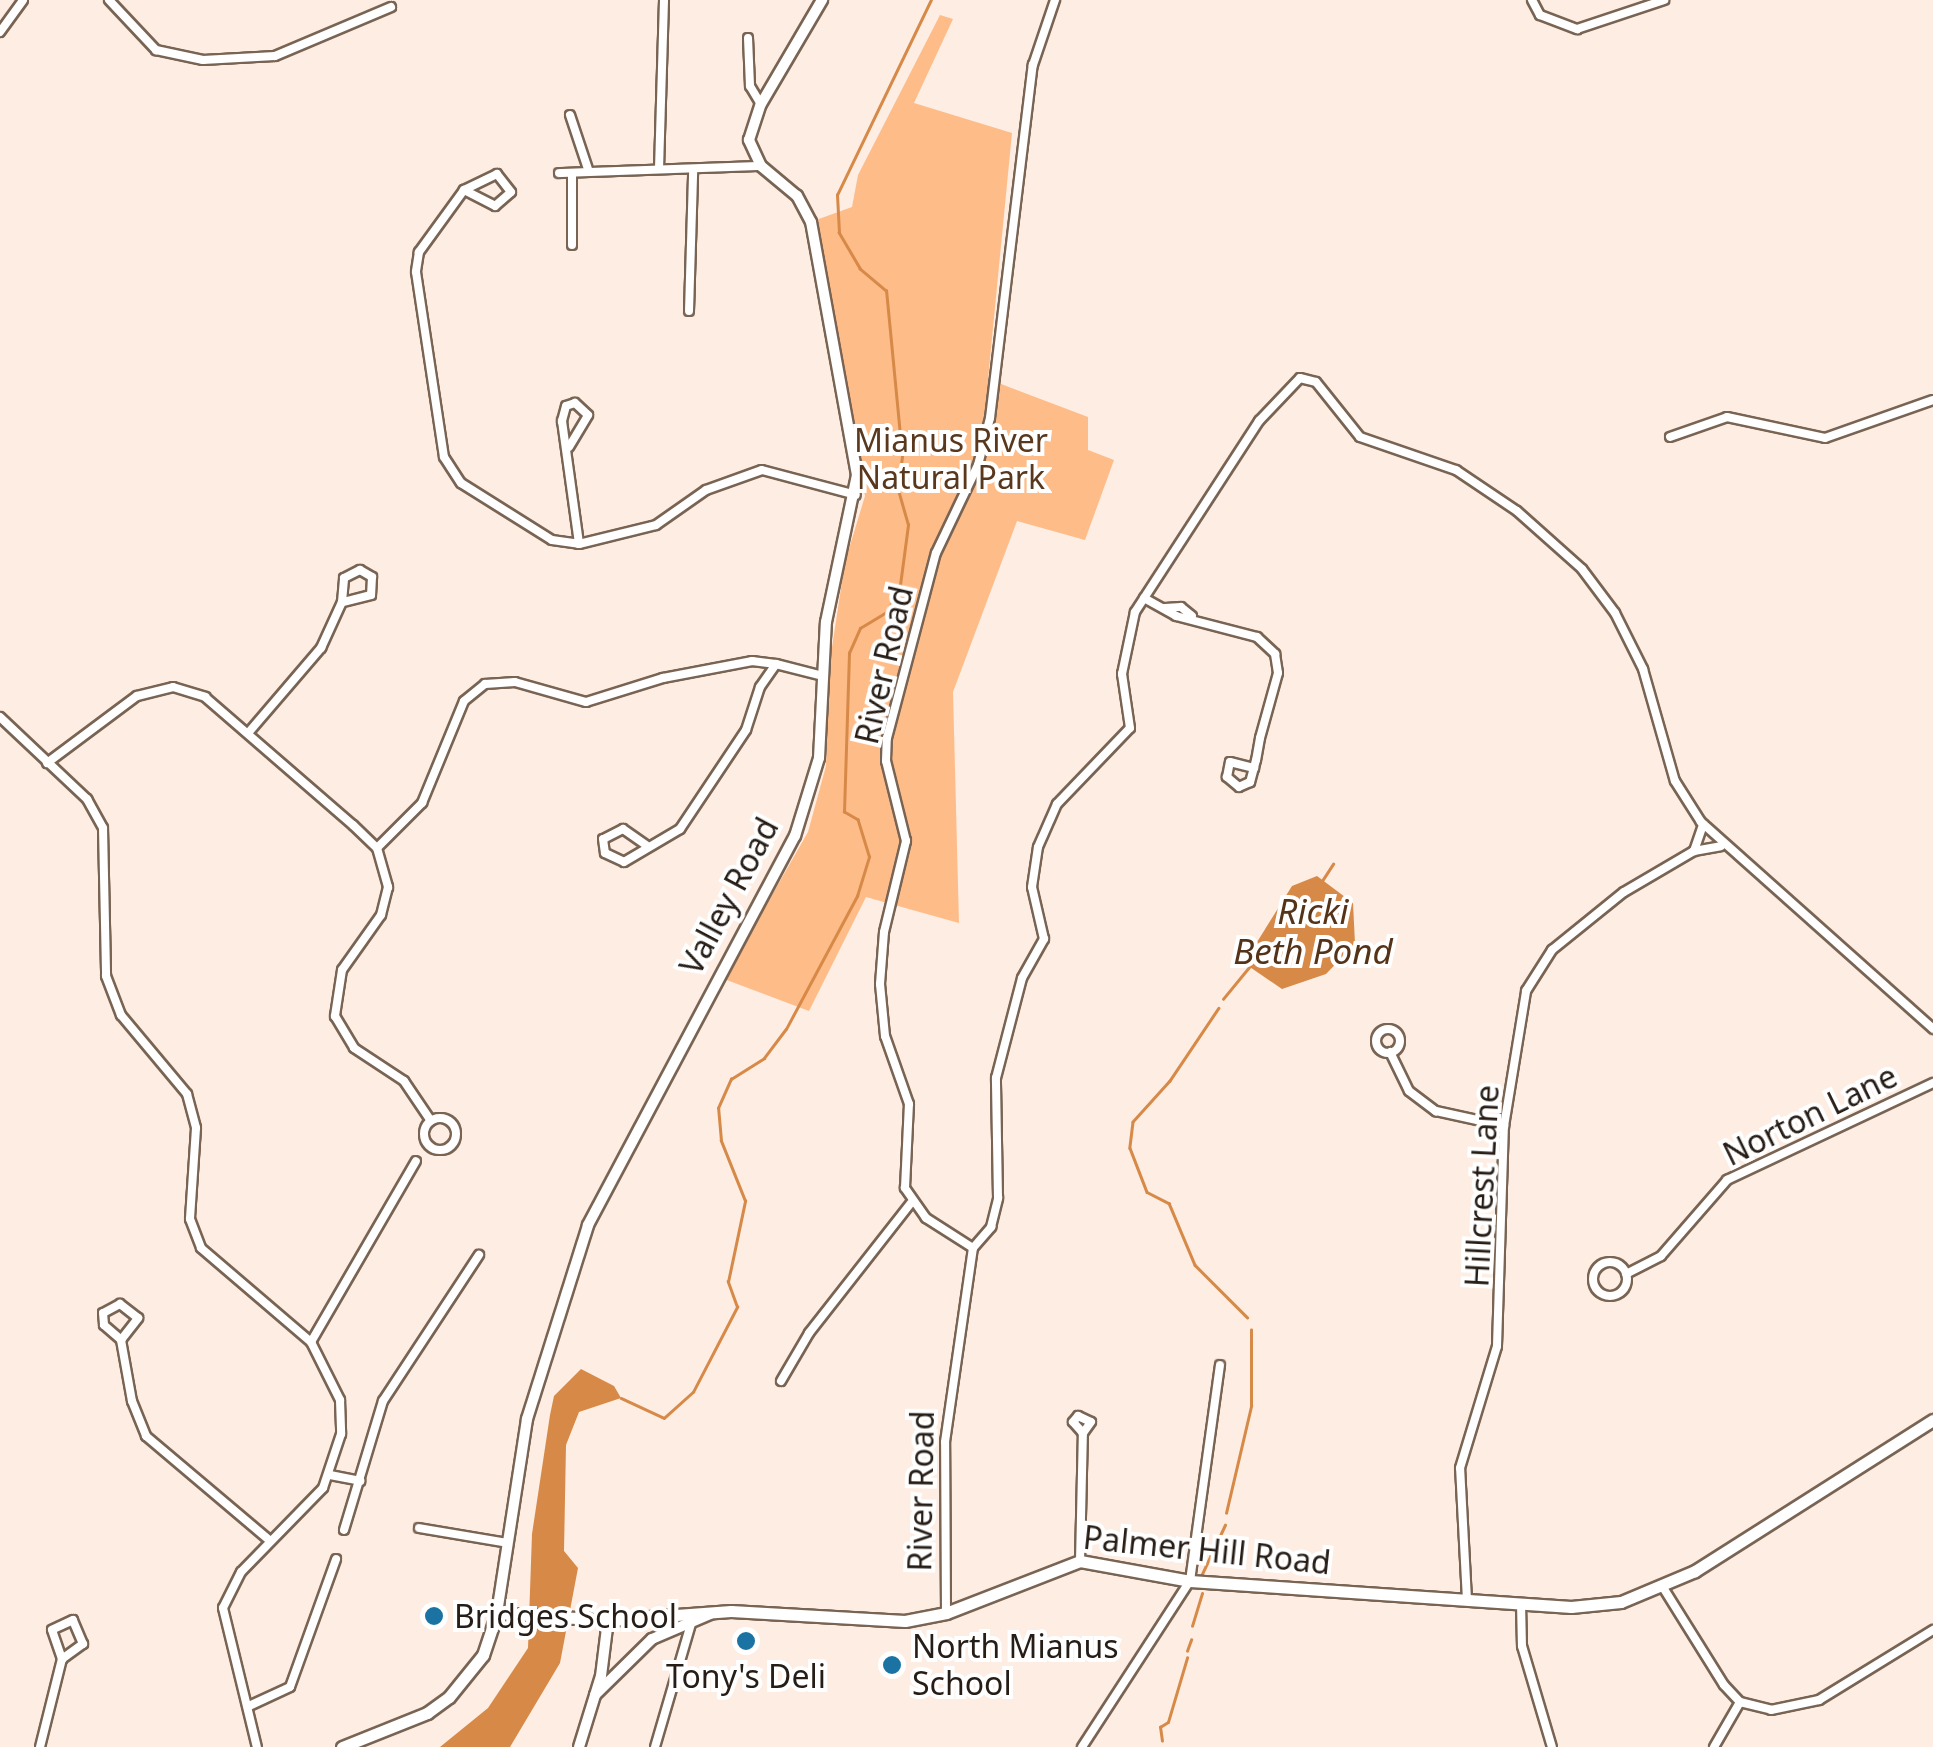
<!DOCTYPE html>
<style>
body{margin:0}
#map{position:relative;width:1933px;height:1747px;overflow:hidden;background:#fdede2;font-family:"Noto Sans",sans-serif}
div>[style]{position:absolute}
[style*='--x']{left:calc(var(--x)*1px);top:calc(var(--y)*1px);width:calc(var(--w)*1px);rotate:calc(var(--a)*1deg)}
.green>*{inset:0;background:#febc89}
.water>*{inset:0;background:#d78948}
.stream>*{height:2.5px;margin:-1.25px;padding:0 1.25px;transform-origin:1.25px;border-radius:1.25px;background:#d78948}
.roads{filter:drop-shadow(2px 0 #796454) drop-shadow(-2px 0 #796454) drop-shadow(0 2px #796454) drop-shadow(0 -2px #796454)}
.minor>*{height:8px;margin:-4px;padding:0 4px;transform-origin:4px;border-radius:4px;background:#fff}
.minor>.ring{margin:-4px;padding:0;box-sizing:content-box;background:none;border:8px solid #fff;border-radius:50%}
.tertiary>*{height:10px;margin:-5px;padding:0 5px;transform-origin:5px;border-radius:5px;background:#fff}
.secondary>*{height:11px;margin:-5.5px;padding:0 5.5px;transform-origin:5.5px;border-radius:5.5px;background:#fff}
.dots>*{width:28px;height:28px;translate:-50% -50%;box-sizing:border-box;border:5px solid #fff;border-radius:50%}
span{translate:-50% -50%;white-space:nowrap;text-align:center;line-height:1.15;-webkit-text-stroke:8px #fff;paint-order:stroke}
.park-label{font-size:32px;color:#59381d}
.street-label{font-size:32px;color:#261d16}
.poi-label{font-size:32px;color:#261d16}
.left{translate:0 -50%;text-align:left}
.water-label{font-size:35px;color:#543318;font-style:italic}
</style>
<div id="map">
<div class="green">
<div style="clip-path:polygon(940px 15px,953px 19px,914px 103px,1012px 133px,988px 379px,1088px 417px,1088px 450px,1114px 460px,1085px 540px,1017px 521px,953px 692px,959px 923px,866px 897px,809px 1011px,724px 979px,808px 832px,826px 766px,829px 667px,845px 562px,865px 496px,816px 220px,852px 207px,858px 175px)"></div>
</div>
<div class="water">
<div style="clip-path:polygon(1317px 876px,1353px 903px,1355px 944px,1326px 974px,1282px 989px,1244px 963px,1292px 886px)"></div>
<div style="clip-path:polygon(581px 1369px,614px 1386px,621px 1398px,579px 1412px,566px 1445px,564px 1551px,578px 1568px,560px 1663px,510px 1747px,440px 1747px,488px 1708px,528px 1648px,532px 1534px,550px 1415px,554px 1396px)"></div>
</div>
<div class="stream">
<div style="--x:1320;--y:884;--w:24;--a:-57"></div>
<div style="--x:1223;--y:999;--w:43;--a:-50.7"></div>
<div style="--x:1219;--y:1008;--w:88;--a:123.9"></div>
<div style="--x:1170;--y:1081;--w:55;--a:132.1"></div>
<div style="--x:1133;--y:1122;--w:26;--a:97"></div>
<div style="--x:1130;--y:1148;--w:47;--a:68.9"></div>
<div style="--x:1147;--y:1192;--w:25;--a:27"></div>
<div style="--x:1169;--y:1203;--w:67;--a:67.2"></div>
<div style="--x:1195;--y:1265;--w:74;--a:45"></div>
<div style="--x:621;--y:1398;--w:47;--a:24.9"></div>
<div style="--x:664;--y:1418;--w:39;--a:-42"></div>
<div style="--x:693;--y:1392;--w:96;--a:-62.6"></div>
<div style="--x:737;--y:1307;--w:27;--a:-110"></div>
<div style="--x:728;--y:1282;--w:83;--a:-78.1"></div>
<div style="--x:745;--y:1201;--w:65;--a:-111.8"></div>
<div style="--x:721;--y:1141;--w:33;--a:-95"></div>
<div style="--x:718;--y:1108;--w:32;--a:-66"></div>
<div style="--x:731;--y:1079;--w:39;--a:-32"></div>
<div style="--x:764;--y:1058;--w:36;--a:-53"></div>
<div style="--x:786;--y:1029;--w:151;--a:-61.9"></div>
<div style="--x:857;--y:896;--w:41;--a:-72.9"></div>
<div style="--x:869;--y:857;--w:39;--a:-107"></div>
<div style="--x:858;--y:820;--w:16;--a:-150"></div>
<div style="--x:844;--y:812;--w:159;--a:-88.2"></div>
<div style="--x:849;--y:653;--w:27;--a:-66"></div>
<div style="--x:860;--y:628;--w:31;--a:-31"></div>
<div style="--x:887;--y:612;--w:30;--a:-64"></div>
<div style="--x:900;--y:585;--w:61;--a:-82.4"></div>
<div style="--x:908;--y:525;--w:37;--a:-106"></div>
<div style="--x:898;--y:489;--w:33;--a:-83"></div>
<div style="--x:902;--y:456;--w:166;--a:-95.5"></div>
<div style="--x:886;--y:291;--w:34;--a:-140"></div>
<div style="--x:860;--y:269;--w:42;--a:-120.3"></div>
<div style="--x:839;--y:233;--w:38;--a:-93"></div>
<div style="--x:837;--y:195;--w:216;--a:-64.3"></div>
<div style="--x:1226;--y:1513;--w:110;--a:-76.8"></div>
<div style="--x:1251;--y:1406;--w:76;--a:-90"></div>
<div style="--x:1202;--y:1574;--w:54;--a:-64.9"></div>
<div style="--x:1192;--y:1626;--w:34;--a:-73"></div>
<div style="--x:1187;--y:1651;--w:12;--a:-70"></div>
<div style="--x:1162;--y:1741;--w:14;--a:-98"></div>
<div style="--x:1160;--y:1727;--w:9;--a:-32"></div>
<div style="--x:1168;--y:1722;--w:67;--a:-73.5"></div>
</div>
<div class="roads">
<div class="minor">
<div style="--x:109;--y:0;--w:69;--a:46.8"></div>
<div style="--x:156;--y:50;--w:48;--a:12"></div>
<div style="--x:203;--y:60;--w:72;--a:-3.2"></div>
<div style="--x:275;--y:56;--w:126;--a:-22.9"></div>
<div style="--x:1532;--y:0;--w:17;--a:62"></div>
<div style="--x:1540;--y:15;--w:40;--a:21"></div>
<div style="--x:1577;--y:29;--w:92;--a:-18.4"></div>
<div style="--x:0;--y:32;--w:39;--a:-54"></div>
<div style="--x:748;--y:38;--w:48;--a:87.6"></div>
<div style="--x:750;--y:86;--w:21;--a:59"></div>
<div style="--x:570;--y:115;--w:57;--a:71.6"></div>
<div style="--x:659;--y:169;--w:169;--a:-88.3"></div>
<div style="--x:559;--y:173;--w:202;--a:-2"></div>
<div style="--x:572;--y:174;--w:71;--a:90"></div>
<div style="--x:464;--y:190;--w:35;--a:27"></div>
<div style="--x:495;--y:206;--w:21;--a:-41"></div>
<div style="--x:511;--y:192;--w:23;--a:-128"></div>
<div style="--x:497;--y:174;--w:37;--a:154"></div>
<div style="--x:464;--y:190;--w:77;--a:126"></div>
<div style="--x:419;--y:252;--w:20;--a:99"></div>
<div style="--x:416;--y:272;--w:187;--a:81.4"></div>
<div style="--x:444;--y:457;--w:31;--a:57"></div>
<div style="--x:461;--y:483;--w:107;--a:32.1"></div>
<div style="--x:552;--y:540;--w:27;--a:8"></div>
<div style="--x:579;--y:544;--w:79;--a:-13.9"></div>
<div style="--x:656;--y:525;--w:61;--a:-35"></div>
<div style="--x:706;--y:490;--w:59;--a:-19.7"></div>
<div style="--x:762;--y:470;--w:97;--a:14.9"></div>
<div style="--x:689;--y:311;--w:138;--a:-88.3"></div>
<div style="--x:1670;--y:437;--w:60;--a:-19.3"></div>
<div style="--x:1727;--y:417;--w:100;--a:12.1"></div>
<div style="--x:1825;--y:438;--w:114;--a:-19.4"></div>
<div style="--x:569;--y:447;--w:37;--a:-59"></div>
<div style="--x:588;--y:415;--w:18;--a:-137"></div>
<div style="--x:575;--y:403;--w:9;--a:162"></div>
<div style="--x:566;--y:406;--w:16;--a:105"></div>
<div style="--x:562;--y:421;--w:124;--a:82.1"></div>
<div style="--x:1144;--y:598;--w:37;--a:29"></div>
<div style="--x:1176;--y:616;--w:84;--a:14.5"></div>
<div style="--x:1257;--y:637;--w:25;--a:43"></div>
<div style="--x:1275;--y:654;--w:19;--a:81"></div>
<div style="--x:1278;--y:673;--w:67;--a:105.5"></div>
<div style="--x:1260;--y:738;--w:22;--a:100"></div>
<div style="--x:1256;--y:760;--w:23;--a:105"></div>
<div style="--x:1250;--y:782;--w:12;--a:156"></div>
<div style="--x:1239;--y:787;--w:16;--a:-140"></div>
<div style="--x:1227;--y:777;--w:15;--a:-79"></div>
<div style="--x:1230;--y:762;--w:25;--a:14"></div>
<div style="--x:1165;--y:608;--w:16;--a:-4"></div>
<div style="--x:1181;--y:607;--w:14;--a:39"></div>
<div style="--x:0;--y:717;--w:120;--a:43.3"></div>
<div style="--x:87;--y:799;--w:33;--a:61"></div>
<div style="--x:103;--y:828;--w:148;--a:88.8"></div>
<div style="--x:106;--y:976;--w:42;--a:69"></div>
<div style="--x:121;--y:1015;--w:103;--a:50.1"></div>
<div style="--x:187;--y:1094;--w:35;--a:75"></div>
<div style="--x:196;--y:1128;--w:91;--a:93.8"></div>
<div style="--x:190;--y:1219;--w:31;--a:69"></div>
<div style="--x:201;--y:1248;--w:145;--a:40.5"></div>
<div style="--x:311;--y:1342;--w:65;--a:63.4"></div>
<div style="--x:340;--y:1400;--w:34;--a:88"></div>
<div style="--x:341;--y:1434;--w:57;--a:108.4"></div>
<div style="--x:323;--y:1488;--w:117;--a:134.3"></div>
<div style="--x:241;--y:1572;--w:40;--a:116.6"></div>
<div style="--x:223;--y:1608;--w:143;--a:76.3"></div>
<div style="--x:249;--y:732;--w:111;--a:-49.4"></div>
<div style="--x:321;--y:648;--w:51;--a:-65.5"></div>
<div style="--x:342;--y:602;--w:24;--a:-85"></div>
<div style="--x:344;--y:578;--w:18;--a:-27"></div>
<div style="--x:360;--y:570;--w:14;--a:30"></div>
<div style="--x:372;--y:577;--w:18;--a:93"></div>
<div style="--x:371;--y:595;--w:30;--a:166"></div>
<div style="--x:47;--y:763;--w:112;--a:-36.7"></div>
<div style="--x:137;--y:696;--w:37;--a:-14"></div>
<div style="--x:173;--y:687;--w:34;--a:17"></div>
<div style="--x:205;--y:697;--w:196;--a:40.9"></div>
<div style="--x:353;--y:825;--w:33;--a:44"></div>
<div style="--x:377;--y:848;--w:41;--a:74.2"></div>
<div style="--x:388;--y:887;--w:29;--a:104"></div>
<div style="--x:381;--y:915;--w:67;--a:125.3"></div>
<div style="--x:342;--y:970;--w:47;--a:98.7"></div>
<div style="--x:335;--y:1016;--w:37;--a:59"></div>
<div style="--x:354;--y:1048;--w:60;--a:33.4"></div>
<div style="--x:404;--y:1081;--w:48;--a:56"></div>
<div style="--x:646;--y:845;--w:28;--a:-145"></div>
<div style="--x:623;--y:829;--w:22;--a:153"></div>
<div style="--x:603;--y:839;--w:14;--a:82"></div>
<div style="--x:605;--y:853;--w:21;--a:25"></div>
<div style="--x:624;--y:862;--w:65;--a:-30.5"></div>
<div style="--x:680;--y:829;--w:119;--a:-56.3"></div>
<div style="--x:746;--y:730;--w:45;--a:-72"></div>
<div style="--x:760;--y:687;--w:28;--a:-55"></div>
<div style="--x:776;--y:664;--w:49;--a:14.3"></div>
<div style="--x:377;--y:848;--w:64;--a:-45"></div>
<div style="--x:422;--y:803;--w:110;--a:-67.6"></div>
<div style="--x:464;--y:701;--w:27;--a:-39"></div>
<div style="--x:485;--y:684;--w:30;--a:-4"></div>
<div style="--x:515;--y:682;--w:74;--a:15.7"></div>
<div style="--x:586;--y:702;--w:81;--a:-17.3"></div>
<div style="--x:663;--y:678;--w:91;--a:-10.8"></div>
<div style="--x:752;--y:661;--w:24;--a:7"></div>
<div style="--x:1694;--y:851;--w:28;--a:-71"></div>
<div class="ring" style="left:1376px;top:1029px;width:16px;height:16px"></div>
<div style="--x:1390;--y:1052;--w:43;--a:64"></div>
<div style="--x:1409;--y:1091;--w:34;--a:37"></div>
<div style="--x:1436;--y:1111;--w:70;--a:12.4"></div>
<div class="ring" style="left:424px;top:1118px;width:24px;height:24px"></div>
<div style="--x:973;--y:1248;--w:28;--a:-49"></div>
<div style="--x:991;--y:1227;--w:30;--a:-76"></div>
<div style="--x:998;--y:1198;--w:120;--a:-91"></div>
<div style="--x:996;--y:1078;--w:103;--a:-75.4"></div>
<div style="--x:1022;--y:978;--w:45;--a:-60.6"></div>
<div style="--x:1044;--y:939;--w:53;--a:-103"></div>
<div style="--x:1032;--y:887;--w:40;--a:-81.5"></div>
<div style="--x:1038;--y:847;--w:47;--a:-66.2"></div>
<div style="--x:1057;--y:804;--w:105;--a:-46.2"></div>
<div style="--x:1130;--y:728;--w:55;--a:-98.4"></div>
<div style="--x:1122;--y:674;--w:63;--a:-78.2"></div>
<div style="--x:1135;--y:612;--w:228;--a:-57"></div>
<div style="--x:1259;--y:421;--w:59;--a:-46.4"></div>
<div style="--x:1300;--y:378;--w:16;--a:14"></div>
<div style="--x:1316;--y:382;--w:70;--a:51.3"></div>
<div style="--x:1360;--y:437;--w:102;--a:19"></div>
<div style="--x:1456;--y:470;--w:73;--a:33.9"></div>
<div style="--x:1517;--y:511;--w:87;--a:41.7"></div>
<div style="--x:1582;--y:569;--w:55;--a:53.1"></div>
<div style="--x:1615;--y:613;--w:63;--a:63.4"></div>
<div style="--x:1643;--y:669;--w:116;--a:74.1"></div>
<div style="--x:1675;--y:781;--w:49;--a:57.6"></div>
<div style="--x:1701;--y:822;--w:311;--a:41.7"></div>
<div style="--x:973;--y:1248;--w:56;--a:-147.4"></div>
<div style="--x:926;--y:1218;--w:37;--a:-125"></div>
<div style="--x:905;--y:1188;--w:84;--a:-87.3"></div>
<div style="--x:909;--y:1104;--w:72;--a:-109.4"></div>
<div style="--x:885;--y:1036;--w:52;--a:-95.5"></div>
<div style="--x:880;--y:984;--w:52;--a:-85.6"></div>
<div style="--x:884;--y:932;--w:94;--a:-76.4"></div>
<div style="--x:906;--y:841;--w:82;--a:-104"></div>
<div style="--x:886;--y:761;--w:23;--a:-88"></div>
<div style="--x:887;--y:738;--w:191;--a:-75.2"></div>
<div style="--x:936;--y:553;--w:98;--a:-64.5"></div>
<div style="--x:978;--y:465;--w:49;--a:-75.7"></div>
<div style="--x:990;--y:418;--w:356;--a:-83.1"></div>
<div style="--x:1033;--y:65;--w:69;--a:-71.3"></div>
<div class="ring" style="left:1593px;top:1262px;width:26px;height:26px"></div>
<div style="--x:1626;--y:1274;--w:39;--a:-27"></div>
<div style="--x:1661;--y:1256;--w:101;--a:-49"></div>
<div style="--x:1727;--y:1180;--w:228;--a:-25.2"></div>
<div style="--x:121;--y:1340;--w:28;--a:-52"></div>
<div style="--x:138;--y:1318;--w:23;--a:-142"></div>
<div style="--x:120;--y:1304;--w:19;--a:152"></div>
<div style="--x:103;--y:1313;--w:12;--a:85"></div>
<div style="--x:104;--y:1325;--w:23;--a:41"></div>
<div style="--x:121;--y:1340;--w:62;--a:79.8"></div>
<div style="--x:132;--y:1401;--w:38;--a:68"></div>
<div style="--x:146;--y:1436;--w:161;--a:40.2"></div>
<div style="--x:311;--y:1342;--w:209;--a:-59.9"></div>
<div style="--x:781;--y:1381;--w:56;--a:-59.7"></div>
<div style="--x:809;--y:1333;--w:165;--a:-51.9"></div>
<div style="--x:330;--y:1475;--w:31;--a:11"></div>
<div style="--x:419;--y:1528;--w:90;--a:9.6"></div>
<div style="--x:344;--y:1530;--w:135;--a:-73.2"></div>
<div style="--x:383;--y:1401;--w:175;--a:-56.7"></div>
<div style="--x:1080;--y:1561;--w:128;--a:-88.7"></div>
<div style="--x:1083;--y:1433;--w:15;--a:-132"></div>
<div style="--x:1073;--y:1422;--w:8;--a:-50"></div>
<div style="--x:1078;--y:1416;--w:14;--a:25"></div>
<div style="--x:1091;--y:1422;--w:14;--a:126"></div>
<div style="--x:1664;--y:1589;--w:113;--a:58"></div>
<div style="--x:1724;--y:1685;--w:23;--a:47"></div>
<div style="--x:1740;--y:1702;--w:32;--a:14"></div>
<div style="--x:1771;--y:1710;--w:49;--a:-11.8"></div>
<div style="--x:1819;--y:1700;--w:134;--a:-31.6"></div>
<div style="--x:1467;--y:1600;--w:132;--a:-93"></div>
<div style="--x:1460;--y:1468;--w:127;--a:-73.1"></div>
<div style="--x:1497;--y:1346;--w:220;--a:-88.2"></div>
<div style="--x:1504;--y:1126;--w:137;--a:-80.7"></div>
<div style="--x:1526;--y:991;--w:49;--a:-57.6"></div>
<div style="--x:1552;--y:950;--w:92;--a:-38.9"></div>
<div style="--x:1624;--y:892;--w:81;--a:-30.4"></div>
<div style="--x:1694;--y:851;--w:27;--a:-10"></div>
<div style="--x:1521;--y:1603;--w:43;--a:88.7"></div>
<div style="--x:1522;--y:1646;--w:105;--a:73.5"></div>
<div style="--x:946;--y:1613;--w:171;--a:-90.3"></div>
<div style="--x:945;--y:1442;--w:196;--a:-81.8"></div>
<div style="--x:249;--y:1706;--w:45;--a:-24.9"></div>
<div style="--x:290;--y:1687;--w:136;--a:-70.2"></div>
<div style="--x:40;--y:1747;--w:91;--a:-76"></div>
<div style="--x:62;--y:1659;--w:26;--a:-36"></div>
<div style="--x:83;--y:1644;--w:26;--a:-113"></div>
<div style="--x:73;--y:1620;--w:23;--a:155"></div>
<div style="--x:52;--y:1630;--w:31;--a:71"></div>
<div style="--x:655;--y:1747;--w:128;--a:-73.7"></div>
<div style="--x:1082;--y:1747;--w:198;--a:-57"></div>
<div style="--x:1190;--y:1581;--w:218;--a:-82.1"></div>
<div style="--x:1714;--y:1747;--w:52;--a:-60"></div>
</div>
<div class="tertiary">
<div style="--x:497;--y:1613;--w:196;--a:-81.2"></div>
<div style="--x:527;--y:1419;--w:203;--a:-72.5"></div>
<div style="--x:588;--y:1225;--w:441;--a:-62"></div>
<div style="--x:795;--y:836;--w:82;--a:-72.9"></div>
<div style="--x:819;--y:758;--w:136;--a:-87.1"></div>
<div style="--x:826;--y:622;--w:150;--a:-78.1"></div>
<div style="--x:857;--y:475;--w:257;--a:-100.3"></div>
<div style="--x:811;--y:222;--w:30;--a:-118"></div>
<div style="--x:797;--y:196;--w:47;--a:-140.2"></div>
<div style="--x:761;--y:166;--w:29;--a:-115"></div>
<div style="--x:749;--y:140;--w:38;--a:-72"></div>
<div style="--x:761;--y:104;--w:121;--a:-59.6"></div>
<div style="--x:595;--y:1695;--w:80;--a:-44.5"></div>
<div style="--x:652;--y:1639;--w:63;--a:-23.3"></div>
<div style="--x:579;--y:1747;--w:74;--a:-72.8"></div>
<div style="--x:601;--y:1676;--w:56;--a:-82.9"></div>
</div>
<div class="secondary">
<div style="--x:342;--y:1747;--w:92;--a:-21.8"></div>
<div style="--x:427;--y:1713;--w:27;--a:-36"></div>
<div style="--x:449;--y:1697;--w:54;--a:-51"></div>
<div style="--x:483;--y:1655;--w:44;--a:-71.6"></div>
<div style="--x:497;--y:1613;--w:111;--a:3.6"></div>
<div style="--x:608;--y:1620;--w:123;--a:-4.2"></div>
<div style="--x:731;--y:1611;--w:174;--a:3.3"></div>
<div style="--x:905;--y:1621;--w:42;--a:-11"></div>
<div style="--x:946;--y:1613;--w:144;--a:-21.2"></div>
<div style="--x:1080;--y:1561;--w:112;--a:10.3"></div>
<div style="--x:1190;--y:1581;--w:382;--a:3.9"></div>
<div style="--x:1571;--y:1607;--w:50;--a:-5.7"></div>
<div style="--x:1621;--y:1602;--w:80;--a:-22.7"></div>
<div style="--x:1695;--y:1571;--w:282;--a:-32.4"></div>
</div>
</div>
<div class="dots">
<div style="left:434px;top:1616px;background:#1b73a3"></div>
<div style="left:746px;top:1641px;background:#1b73a3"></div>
<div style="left:892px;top:1665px;background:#1b73a3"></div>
</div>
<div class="park-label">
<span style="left:951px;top:459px">Mianus River<br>Natural Park</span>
</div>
<div class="street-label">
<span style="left:884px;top:665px;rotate:-77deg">River Road</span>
<span style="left:729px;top:896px;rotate:-62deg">Valley Road</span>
<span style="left:1810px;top:1115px;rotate:-26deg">Norton Lane</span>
<span style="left:1482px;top:1186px;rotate:-87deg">Hillcrest Lane</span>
<span style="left:921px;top:1491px;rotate:-89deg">River Road</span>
<span style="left:1207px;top:1550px;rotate:6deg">Palmer Hill Road</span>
</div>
<div class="poi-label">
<span class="left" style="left:454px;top:1616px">Bridges School</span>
<span class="left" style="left:912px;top:1665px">North Mianus<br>School</span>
<span style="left:746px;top:1676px">Tony's Deli</span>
</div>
<div class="water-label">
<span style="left:1313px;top:931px">Ricki<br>Beth Pond</span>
</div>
</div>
